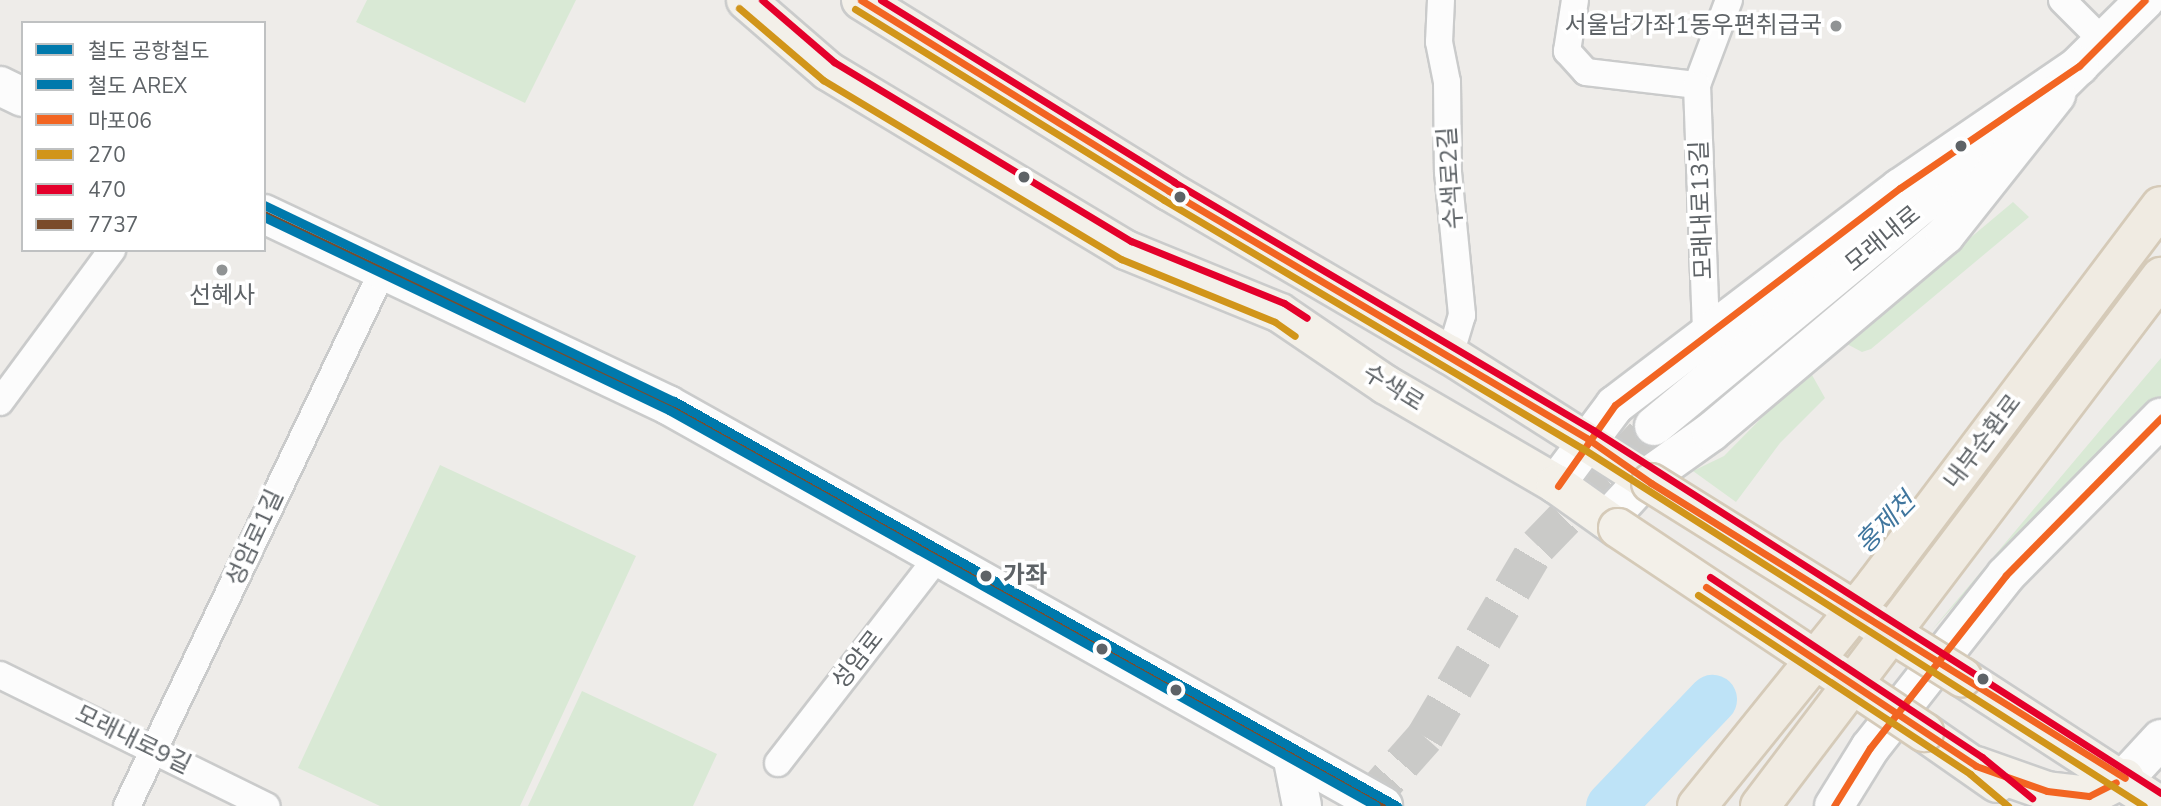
<!DOCTYPE html>
<meta charset="utf-8">
<style>
body{margin:0}
#map{position:relative;width:2161px;height:806px;overflow:hidden;background:#eeece9;font-family:"Nunito Sans","Noto Sans KR",sans-serif}
div>[style]{position:absolute}
[style*='--x']{left:calc(var(--x)*1px);top:calc(var(--y)*1px);width:calc(var(--w)*1px);rotate:calc(var(--a)*1deg)}
.green>*{inset:0;background:#d9e9d5}
.pier>*{inset:0;background:#eeece9}
.river>*{height:49px;margin:-24.5px;padding:0 24.5px;transform-origin:24.5px;border-radius:24.5px;background:#bee3f7}
.secondary-tunnel>*{height:38px;margin-top:-19px;transform-origin:0;background:repeating-linear-gradient(90deg,#cacac8 0 38px,transparent 0 57px)}
.roads{filter:drop-shadow(2px 0 #cacbcb) drop-shadow(-2px 0 #cacbcb) drop-shadow(0 2px #cacbcb) drop-shadow(0 -2px #cacbcb)}
.street>*{height:26px;margin:-13px;padding:0 13px;transform-origin:13px;border-radius:13px;background:#fcfcfc}
.secondary>*{height:38px;margin:-19px;padding:0 19px;transform-origin:19px;border-radius:19px;background:#fcfcfc}
.primary>*{height:38px;margin:-19px;padding:0 19px;transform-origin:19px;border-radius:19px;background:#f3f0e9}
.bridges{filter:drop-shadow(2px 0 #d5cab8) drop-shadow(-2px 0 #d5cab8) drop-shadow(0 2px #d5cab8) drop-shadow(0 -2px #d5cab8)}
.primary-bridge>*{height:38px;margin:-19px;padding:0 19px;transform-origin:19px;border-radius:19px;background:#f3f0e9}
.highway-bridge>*{height:38px;margin:-19px;padding:0 19px;transform-origin:19px;border-radius:19px;background:#f0ebe2}
.bus-1>*{height:7px;margin:-3.5px;padding:0 3.5px;transform-origin:3.5px;border-radius:3.5px;background:#f26522}
.bus-2>*{height:7px;margin:-3.5px;padding:0 3.5px;transform-origin:3.5px;border-radius:3.5px;background:#d1951a}
.bus-3>*{height:7px;margin:-3.5px;padding:0 3.5px;transform-origin:3.5px;border-radius:3.5px;background:#e4002b}
.bus-4>*{height:7px;margin:-3.5px;padding:0 3.5px;transform-origin:3.5px;border-radius:3.5px;background:#7a4b2a}
.rail-1>*{height:9px;margin:-4.5px;padding:0 4.5px;transform-origin:4.5px;border-radius:4.5px;background:#0079ac}
.rail-2>*{height:9px;margin:-4.5px;padding:0 4.5px;transform-origin:4.5px;border-radius:4.5px;background:#0079ac}
.dots>*{width:19px;height:19px;translate:-50% -50%;box-sizing:border-box;border:4px solid #fff;border-radius:50%}
span{translate:-50% -50%;white-space:nowrap;text-align:center;line-height:1.15;-webkit-text-stroke:7px #fff;paint-order:stroke}
.poi-label{font-size:24px;color:#5e6367}
.right{translate:-100% -50%;text-align:right}
.street-label{font-size:24px;color:#5e6367}
.stop-label{font-size:24px;color:#5e6367;font-weight:700}
.left{translate:0 -50%;text-align:left}
.water-label{font-size:26px;color:#40769e;font-style:italic}
.legend{position:absolute;left:21px;top:21px;width:245px;height:231px;box-sizing:border-box;background:#fff;border:2px solid #bfc1c2;margin:0;padding:9px 12px;list-style:none;font-size:21px;color:#5e6367}
.legend li{display:flex;align-items:center;gap:14px;height:35px}
.legend b{width:35px;border:2px solid #bfc1c2}
</style>
<div id="map">
<div class="green">
<div style="clip-path:polygon(367px 0,576px 0,525px 103px,356px 22px)"></div>
<div style="clip-path:polygon(2013px 202px,2029px 217px,1871px 349px,1862px 352px,1845px 343px)"></div>
<div style="clip-path:polygon(2161px 358px,2161px 402px,1979px 578px,1931px 631px)"></div>
<div style="clip-path:polygon(1805px 374px,1812px 375px,1825px 398px,1780px 443px,1736px 502px,1693px 471px,1724px 456px)"></div>
<div style="clip-path:polygon(440px 465px,636px 556px,520px 806px,380px 806px,298px 768px)"></div>
<div style="clip-path:polygon(582px 691px,717px 754px,693px 806px,528px 806px)"></div>
</div>
<div class="pier">
<div style="clip-path:polygon(2161px 164px,2161px 317px,1734px 806px,1652px 806px,1666px 791px,1638px 775px,1695px 704px,1728px 724px,1766px 678px,1734px 657px,1830px 541px,1858px 559px,1979px 391px)"></div>
</div>
<div class="river">
<div style="--x:1610;--y:806;--w:148;--a:-46.4"></div>
</div>
<div class="secondary-tunnel">
<div style="--x:1364;--y:806;--w:92;--a:-48.5"></div>
<div style="--x:1425;--y:737;--w:222;--a:-59.4"></div>
<div style="--x:1538;--y:546;--w:167;--a:-46"></div>
</div>
<div class="roads">
<div class="street">
<div style="--x:1441;--y:0;--w:42;--a:92.7"></div>
<div style="--x:1439;--y:42;--w:41;--a:78.7"></div>
<div style="--x:1447;--y:82;--w:90;--a:89.4"></div>
<div style="--x:1448;--y:172;--w:144;--a:84.4"></div>
<div style="--x:1462;--y:315;--w:42;--a:106.7"></div>
<div style="--x:1575;--y:0;--w:52;--a:98.9"></div>
<div style="--x:1567;--y:51;--w:28;--a:48"></div>
<div style="--x:1586;--y:72;--w:112;--a:6.7"></div>
<div style="--x:1697;--y:85;--w:91;--a:-69.4"></div>
<div style="--x:2062;--y:0;--w:58;--a:45"></div>
<div style="--x:1697;--y:85;--w:250;--a:87.9"></div>
<div style="--x:0;--y:402;--w:189;--a:-53.6"></div>
<div style="--x:0;--y:675;--w:297;--a:26.2"></div>
<div style="--x:778;--y:763;--w:261;--a:-52.2"></div>
<div style="--x:127;--y:806;--w:594;--a:-64.47"></div>
</div>
<div class="secondary">
<div style="--x:2062;--y:82;--w:117;--a:-44.7"></div>
<div style="--x:0;--y:86;--w:25;--a:26"></div>
<div style="--x:264;--y:214;--w:447;--a:25.3"></div>
<div style="--x:668;--y:405;--w:820;--a:29.29"></div>
<div style="--x:1654;--y:426;--w:414;--a:-39.6"></div>
<div style="--x:1556;--y:484;--w:99;--a:-53.2"></div>
<div style="--x:1615;--y:405;--w:358;--a:-37.3"></div>
<div style="--x:1900;--y:188;--w:217;--a:-34.3"></div>
<div style="--x:1607;--y:520;--w:56;--a:-47.2"></div>
<div style="--x:1645;--y:479;--w:81;--a:-35.5"></div>
<div style="--x:1711;--y:432;--w:306;--a:-40.1"></div>
<div style="--x:1945;--y:235;--w:179;--a:-51.6"></div>
<div style="--x:1292;--y:755;--w:52;--a:78.9"></div>
<div style="--x:2125;--y:778;--w:53;--a:-47.3"></div>
<div style="--x:1834;--y:806;--w:68;--a:-58.2"></div>
<div style="--x:1870;--y:748;--w:220;--a:-51.8"></div>
<div style="--x:2006;--y:575;--w:221;--a:-45.4"></div>
</div>
<div class="primary">
<div style="--x:746;--y:0;--w:108;--a:40.9"></div>
<div style="--x:828;--y:71;--w:348;--a:31"></div>
<div style="--x:1126;--y:250;--w:166;--a:22.2"></div>
<div style="--x:1280;--y:313;--w:128;--a:34.2"></div>
<div style="--x:1386;--y:385;--w:197;--a:30.2"></div>
<div style="--x:1556;--y:484;--w:76;--a:35.4"></div>
<div style="--x:861;--y:0;--w:362;--a:31.8"></div>
<div style="--x:1169;--y:191;--w:325;--a:30.3"></div>
<div style="--x:1450;--y:355;--w:238;--a:32.5"></div>
<div style="--x:1962;--y:677;--w:237;--a:33"></div>
<div style="--x:1924;--y:732;--w:89;--a:34.9"></div>
<div style="--x:1976;--y:766;--w:75;--a:19.4"></div>
<div style="--x:2047;--y:791;--w:42;--a:6.8"></div>
<div style="--x:2089;--y:796;--w:40;--a:-26.6"></div>
</div>
</div>
<div class="bridges">
<div class="primary-bridge">
<div style="--x:1651;--y:483;--w:367;--a:32"></div>
<div style="--x:1618;--y:528;--w:368;--a:33.7"></div>
</div>
<div class="highway-bridge">
<div style="--x:1697;--y:806;--w:285;--a:-51.1"></div>
<div style="--x:1876;--y:584;--w:473;--a:-53"></div>
<div style="--x:1760;--y:806;--w:664;--a:-52.84"></div>
</div>
</div>
<div class="bus-1">
<div style="--x:861;--y:0;--w:362;--a:31.8"></div>
<div style="--x:1169;--y:191;--w:487;--a:30.6"></div>
<div style="--x:1588;--y:439;--w:77;--a:34.9"></div>
<div style="--x:1651;--y:483;--w:558;--a:31.9"></div>
<div style="--x:1558;--y:486;--w:99;--a:-54.9"></div>
<div style="--x:1615;--y:405;--w:358;--a:-37.3"></div>
<div style="--x:1900;--y:188;--w:217;--a:-34.3"></div>
<div style="--x:2079;--y:66;--w:93;--a:-45"></div>
<div style="--x:1706;--y:587;--w:324;--a:33.5"></div>
<div style="--x:1976;--y:766;--w:75;--a:19.4"></div>
<div style="--x:2047;--y:791;--w:42;--a:6.8"></div>
<div style="--x:2089;--y:796;--w:30;--a:-27"></div>
<div style="--x:1834;--y:806;--w:68;--a:-58.2"></div>
<div style="--x:1870;--y:748;--w:220;--a:-51.8"></div>
<div style="--x:2006;--y:575;--w:221;--a:-45.4"></div>
</div>
<div class="bus-2">
<div style="--x:739;--y:8;--w:111;--a:40.6"></div>
<div style="--x:823;--y:80;--w:348;--a:31"></div>
<div style="--x:1121;--y:259;--w:166;--a:22.2"></div>
<div style="--x:1275;--y:322;--w:24;--a:35"></div>
<div style="--x:855;--y:9;--w:363;--a:31.7"></div>
<div style="--x:1164;--y:200;--w:486;--a:30.7"></div>
<div style="--x:1582;--y:448;--w:666;--a:32.5"></div>
<div style="--x:1698;--y:595;--w:326;--a:33.3"></div>
<div style="--x:1970;--y:774;--w:50;--a:40.1"></div>
</div>
<div class="bus-3">
<div style="--x:762;--y:0;--w:95;--a:40.7"></div>
<div style="--x:834;--y:62;--w:347;--a:31.1"></div>
<div style="--x:1131;--y:241;--w:165;--a:22.1"></div>
<div style="--x:1284;--y:303;--w:27;--a:33"></div>
<div style="--x:881;--y:0;--w:345;--a:31.8"></div>
<div style="--x:1174;--y:182;--w:487;--a:30.6"></div>
<div style="--x:1593;--y:430;--w:674;--a:32.58"></div>
<div style="--x:1710;--y:577;--w:326;--a:33.5"></div>
<div style="--x:1982;--y:757;--w:65;--a:39.4"></div>
</div>
<div class="bus-4">
<div style="--x:264;--y:214;--w:447;--a:25.3"></div>
<div style="--x:668;--y:405;--w:820;--a:29.29"></div>
</div>
<div class="rail-1">
<div style="--x:264;--y:205;--w:454;--a:25.6"></div>
<div style="--x:674;--y:401;--w:829;--a:29.26"></div>
</div>
<div class="rail-2">
<div style="--x:264;--y:217;--w:449;--a:25.5"></div>
<div style="--x:669;--y:410;--w:810;--a:29.25"></div>
</div>
<div class="dots">
<div style="left:1836px;top:26px;background:#909394"></div>
<div style="left:1961px;top:146px;background:#5e6367"></div>
<div style="left:1024px;top:177px;background:#5e6367"></div>
<div style="left:1180px;top:197px;background:#5e6367"></div>
<div style="left:222px;top:270px;background:#909394"></div>
<div style="left:986px;top:576px;background:#5e6367"></div>
<div style="left:1102px;top:649px;background:#5e6367"></div>
<div style="left:1983px;top:679px;background:#5e6367"></div>
<div style="left:1176px;top:690px;background:#5e6367"></div>
</div>
<div class="poi-label">
<span class="right" style="left:1822px;top:26px">서울남가좌1동우편취급국</span>
<span style="left:222px;top:296px">선혜사</span>
</div>
<div class="street-label">
<span style="left:1451px;top:178px;rotate:-94deg">수색로2길</span>
<span style="left:1702px;top:210px;rotate:-92deg">모래내로13길</span>
<span style="left:1883px;top:239px;rotate:-39deg">모래내로</span>
<span style="left:1393px;top:388px;rotate:32deg">수색로</span>
<span style="left:1983px;top:442px;rotate:-53deg">내부순환로</span>
<span style="left:255px;top:538px;rotate:-65deg">성암로1길</span>
<span style="left:858px;top:660px;rotate:-52deg">성암로</span>
<span style="left:133px;top:740px;rotate:26deg">모래내로9길</span>
</div>
<div class="stop-label">
<span class="left" style="left:1003px;top:576px">가좌</span>
</div>
<div class="water-label">
<span style="left:1886px;top:523px;rotate:-46deg">홍제천</span>
</div>
<ul class="legend">
<li><b style="height:9px;background:#0079ac"></b>철도 공항철도</li>
<li><b style="height:9px;background:#0079ac"></b>철도 AREX</li>
<li><b style="height:9px;background:#f26522"></b>마포06</li>
<li><b style="height:9px;background:#d1951a"></b>270</li>
<li><b style="height:9px;background:#e4002b"></b>470</li>
<li><b style="height:9px;background:#7a4b2a"></b>7737</li>
</ul>
</div>
